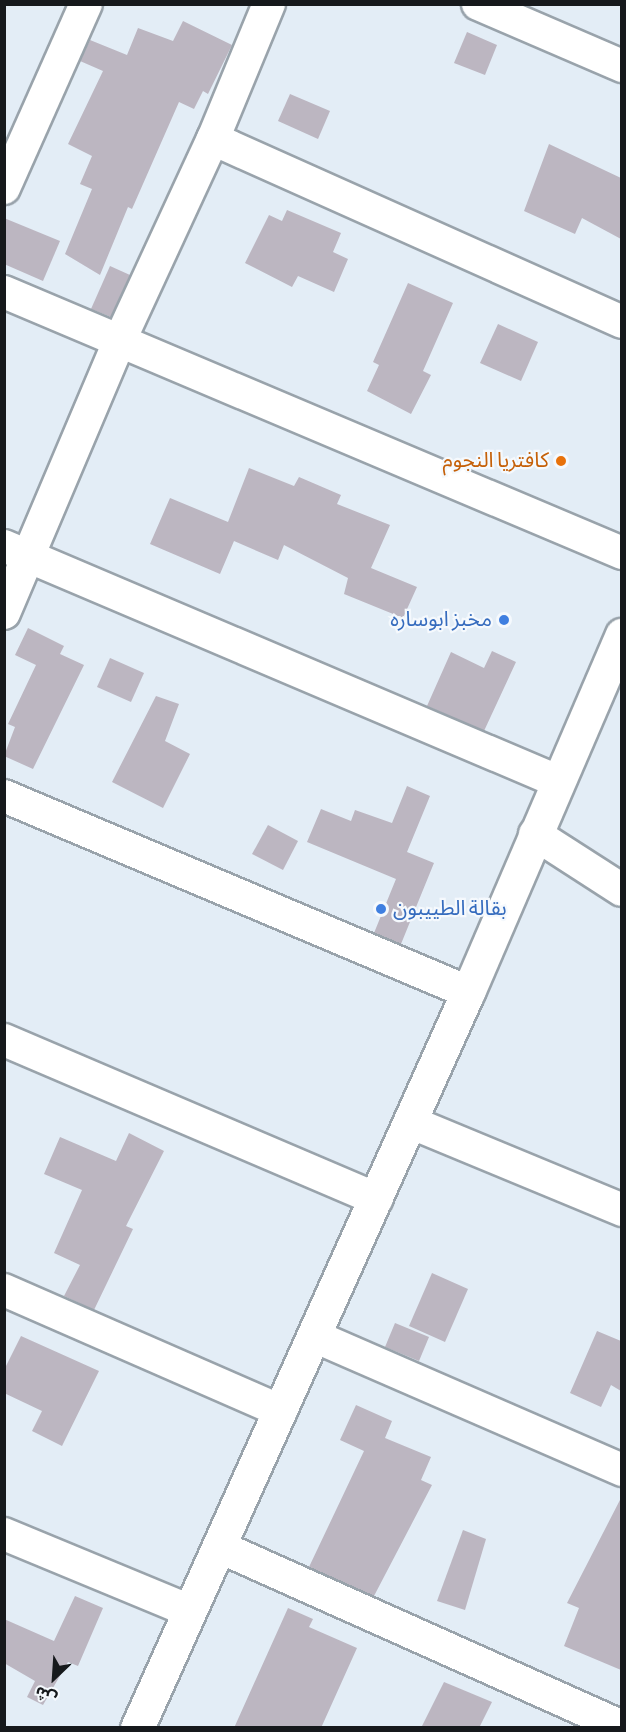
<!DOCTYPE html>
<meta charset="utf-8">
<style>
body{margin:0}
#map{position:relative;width:626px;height:1732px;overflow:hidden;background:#e3edf6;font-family:"Sofia Sans Condensed","Noto Sans Arabic",sans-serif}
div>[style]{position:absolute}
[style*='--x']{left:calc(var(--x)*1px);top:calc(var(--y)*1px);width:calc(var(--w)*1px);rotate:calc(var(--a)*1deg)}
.building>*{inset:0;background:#bcb6c1}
.roads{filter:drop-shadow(2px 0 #99a3ab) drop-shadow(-2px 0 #99a3ab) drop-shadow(0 2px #99a3ab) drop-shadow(0 -2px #99a3ab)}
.minor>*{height:32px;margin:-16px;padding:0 16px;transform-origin:16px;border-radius:16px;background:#fff}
.secondary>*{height:33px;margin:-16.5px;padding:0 16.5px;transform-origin:16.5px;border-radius:16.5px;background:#fff}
.dots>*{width:16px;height:16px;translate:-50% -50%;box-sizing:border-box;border:3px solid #f5f9fd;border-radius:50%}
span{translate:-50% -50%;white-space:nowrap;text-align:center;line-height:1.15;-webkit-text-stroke:4.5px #f5f9fd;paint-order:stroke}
.food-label{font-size:21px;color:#c56008}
.right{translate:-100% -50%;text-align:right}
.shop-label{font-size:21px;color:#366cbe}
.left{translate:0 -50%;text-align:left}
.frame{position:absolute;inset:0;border:6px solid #16191c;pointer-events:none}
.north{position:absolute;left:24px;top:1648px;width:60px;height:60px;-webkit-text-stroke:4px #f5f9fd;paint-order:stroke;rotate:205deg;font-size:16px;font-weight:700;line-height:24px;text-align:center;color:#16191c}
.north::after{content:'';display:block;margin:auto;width:21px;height:27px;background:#16191c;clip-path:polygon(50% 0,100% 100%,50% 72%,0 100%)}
</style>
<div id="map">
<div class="building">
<div style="clip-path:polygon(183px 21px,232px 45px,208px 94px,203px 91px,194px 109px,179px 102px,132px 209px,128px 207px,100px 275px,65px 254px,92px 189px,80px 184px,92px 156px,68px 144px,103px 71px,80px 61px,90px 40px,127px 55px,138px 28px,173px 41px)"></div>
<div style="clip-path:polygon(467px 32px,497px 45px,485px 75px,454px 63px)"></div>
<div style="clip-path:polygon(290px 94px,330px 111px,318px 139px,278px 121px)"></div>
<div style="clip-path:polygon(549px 144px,621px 178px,621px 239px,582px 218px,575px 234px,524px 211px)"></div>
<div style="clip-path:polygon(287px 210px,341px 233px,333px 252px,348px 259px,334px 292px,298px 276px,292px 287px,245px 263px,269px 215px,282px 221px)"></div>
<div style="clip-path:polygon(4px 218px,60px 241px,43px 281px,4px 264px)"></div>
<div style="clip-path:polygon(110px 266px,130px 275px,111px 317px,91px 309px)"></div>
<div style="clip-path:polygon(408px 283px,453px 303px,423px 371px,431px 375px,411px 414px,367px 391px,379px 365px,373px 362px)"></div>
<div style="clip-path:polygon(498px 324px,538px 342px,521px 381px,480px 363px)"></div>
<div style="clip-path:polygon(249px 468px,294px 486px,299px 477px,341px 495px,337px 504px,390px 525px,371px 568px,417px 587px,403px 618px,344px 594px,348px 578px,284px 545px,278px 560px,234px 541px,220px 574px,150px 544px,170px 498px,228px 522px)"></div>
<div style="clip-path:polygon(28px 628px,64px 646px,60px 654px,84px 665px,33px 769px,4px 756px,15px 727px,8px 724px,36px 665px,15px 655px)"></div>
<div style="clip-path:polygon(492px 651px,516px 662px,484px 731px,427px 706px,451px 652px,484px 668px)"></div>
<div style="clip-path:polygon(110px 658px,144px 673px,131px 702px,97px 687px)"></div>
<div style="clip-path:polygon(156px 696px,179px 704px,165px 741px,190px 754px,163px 808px,112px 782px)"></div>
<div style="clip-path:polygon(407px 786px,430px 796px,407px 852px,434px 863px,401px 944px,374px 933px,396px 879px,307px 842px,321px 809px,351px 821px,355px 810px,392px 823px)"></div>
<div style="clip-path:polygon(268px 825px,298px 841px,283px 870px,252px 854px)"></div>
<div style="clip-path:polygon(129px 1133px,164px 1151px,126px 1226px,133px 1229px,94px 1310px,64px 1296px,80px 1265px,54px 1253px,82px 1190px,44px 1174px,60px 1137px,116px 1161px)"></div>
<div style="clip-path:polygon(432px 1273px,468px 1289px,445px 1342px,409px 1326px)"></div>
<div style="clip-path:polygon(395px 1323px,429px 1337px,419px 1361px,385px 1347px)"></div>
<div style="clip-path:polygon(597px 1331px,621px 1341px,621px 1391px,611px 1385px,601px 1407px,570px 1393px)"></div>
<div style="clip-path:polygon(21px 1336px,99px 1371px,62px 1446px,32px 1431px,42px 1411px,4px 1393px,4px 1370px)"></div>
<div style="clip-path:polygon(356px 1405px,392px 1421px,385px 1438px,431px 1457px,421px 1480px,432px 1485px,374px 1596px,309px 1567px,364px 1451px,340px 1440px)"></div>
<div style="clip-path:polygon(621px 1498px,621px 1670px,564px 1646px,579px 1608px,567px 1603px)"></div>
<div style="clip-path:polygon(463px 1530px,486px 1539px,465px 1610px,437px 1601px)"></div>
<div style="clip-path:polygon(75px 1596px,103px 1608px,78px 1666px,68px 1662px,43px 1705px,27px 1697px,35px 1681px,4px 1663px,4px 1619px,54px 1641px)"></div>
<div style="clip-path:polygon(288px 1608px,313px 1619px,309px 1627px,357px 1648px,321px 1728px,234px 1728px)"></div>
<div style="clip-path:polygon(444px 1682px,492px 1702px,479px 1728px,421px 1728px)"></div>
</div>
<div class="roads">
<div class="minor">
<div style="--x:478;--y:4;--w:157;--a:23.3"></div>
<div style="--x:213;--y:139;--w:448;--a:24.1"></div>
<div style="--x:4;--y:188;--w:201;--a:-66"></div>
<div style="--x:4;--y:292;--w:671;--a:22.9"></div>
<div style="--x:4;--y:546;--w:601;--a:23.02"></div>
<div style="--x:4;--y:613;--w:294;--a:-67"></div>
<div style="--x:119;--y:342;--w:224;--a:-65.2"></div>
<div style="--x:213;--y:139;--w:146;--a:-67.5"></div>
<div style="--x:4;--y:796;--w:504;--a:22.9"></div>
<div style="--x:535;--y:834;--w:103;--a:32.8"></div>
<div style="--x:4;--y:1040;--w:405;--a:23.1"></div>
<div style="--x:410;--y:1122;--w:230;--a:22.5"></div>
<div style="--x:4;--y:1290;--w:302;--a:23.6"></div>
<div style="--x:314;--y:1336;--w:336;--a:23.5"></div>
<div style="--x:4;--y:1534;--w:201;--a:22.5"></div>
<div style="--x:220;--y:1547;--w:440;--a:24.1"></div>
</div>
<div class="secondary">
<div style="--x:137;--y:1728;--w:807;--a:-65.79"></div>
<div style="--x:468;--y:992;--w:389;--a:-66.7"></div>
</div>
</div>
<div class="dots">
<div style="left:561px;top:461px;background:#e8710a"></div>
<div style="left:504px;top:620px;background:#3f7fe0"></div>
<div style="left:381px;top:909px;background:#3f7fe0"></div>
</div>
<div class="food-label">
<span class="right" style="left:549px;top:461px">كافتريا النجوم</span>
</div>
<div class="shop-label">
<span class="right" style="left:492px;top:620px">مخبز ابوساره</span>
<span class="left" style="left:393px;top:909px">بقالة الطييبون</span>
</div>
<div class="frame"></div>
<div class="north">ش</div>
</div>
